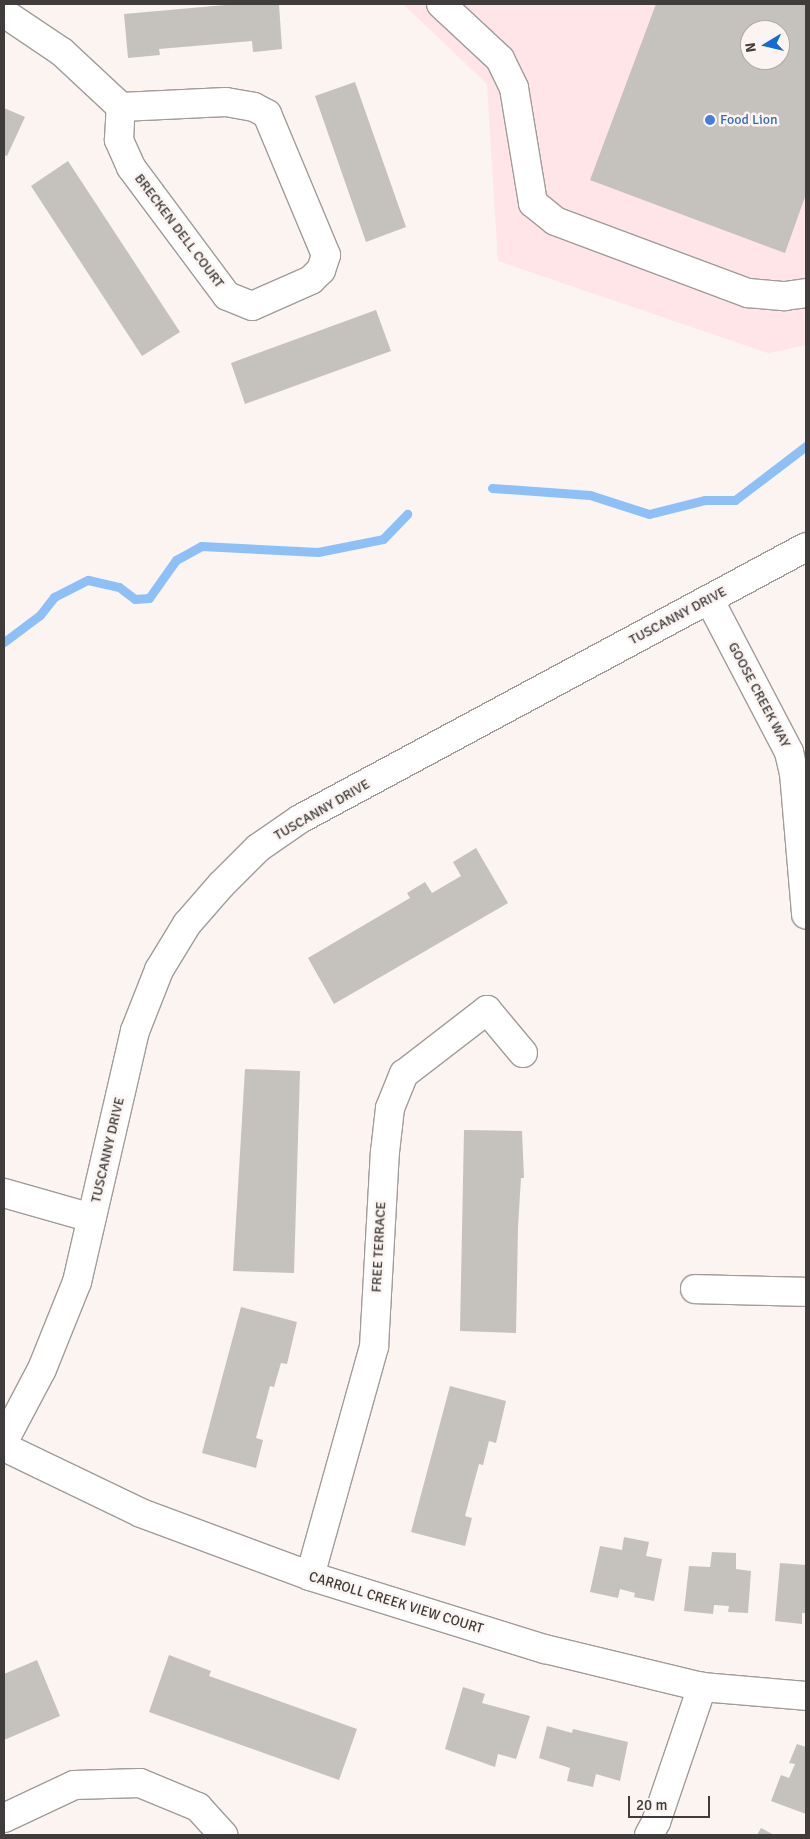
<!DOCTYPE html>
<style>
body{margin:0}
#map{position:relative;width:810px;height:1839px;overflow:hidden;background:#fbf4f1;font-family:Signika,sans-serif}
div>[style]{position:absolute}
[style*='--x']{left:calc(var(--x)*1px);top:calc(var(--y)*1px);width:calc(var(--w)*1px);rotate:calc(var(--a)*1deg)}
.commercial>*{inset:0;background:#ffe4e8}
.stream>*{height:9px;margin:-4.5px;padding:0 4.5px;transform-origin:4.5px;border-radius:4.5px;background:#8dc0f7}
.building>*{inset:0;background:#c5c1bc}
.roads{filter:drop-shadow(1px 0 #a19c99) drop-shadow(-1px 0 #a19c99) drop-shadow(0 1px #a19c99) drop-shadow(0 -1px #a19c99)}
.minor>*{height:28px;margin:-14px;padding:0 14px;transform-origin:14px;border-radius:14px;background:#fff}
.dots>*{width:14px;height:14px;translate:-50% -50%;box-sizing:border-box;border:2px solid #fbf4f1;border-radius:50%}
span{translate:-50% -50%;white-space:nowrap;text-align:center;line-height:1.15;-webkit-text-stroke:5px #fbf4f1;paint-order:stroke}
.shop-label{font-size:14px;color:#366cbe}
.left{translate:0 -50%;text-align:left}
.street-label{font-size:14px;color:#3f3c3b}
.frame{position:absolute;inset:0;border:5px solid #3f3c3b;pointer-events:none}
.north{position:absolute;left:740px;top:20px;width:50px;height:50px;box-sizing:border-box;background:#fbf4f1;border:1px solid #b0aaa8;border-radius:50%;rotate:261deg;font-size:14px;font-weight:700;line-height:20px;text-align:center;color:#3f3c3b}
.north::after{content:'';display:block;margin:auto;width:18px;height:22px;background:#136bd5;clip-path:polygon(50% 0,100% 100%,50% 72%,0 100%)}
.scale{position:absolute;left:628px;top:1796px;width:82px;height:22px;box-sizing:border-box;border:2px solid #3f3c3b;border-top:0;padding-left:6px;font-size:15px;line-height:18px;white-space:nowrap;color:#3f3c3b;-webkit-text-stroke:4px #fbf4f1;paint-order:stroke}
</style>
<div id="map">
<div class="commercial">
<div style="clip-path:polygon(evenodd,403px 4px,806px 4px,806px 345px,768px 353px,498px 261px,487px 84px,403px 4px,750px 30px,780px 30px,780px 60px,750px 60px,750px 30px)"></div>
</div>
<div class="stream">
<div style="--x:492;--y:488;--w:98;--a:4.1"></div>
<div style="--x:590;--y:495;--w:62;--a:17.9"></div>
<div style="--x:649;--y:514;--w:58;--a:-14"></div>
<div style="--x:705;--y:500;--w:30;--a:0"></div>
<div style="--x:735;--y:500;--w:89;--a:-37.3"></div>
<div style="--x:4;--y:642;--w:45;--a:-36.9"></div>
<div style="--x:40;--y:615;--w:23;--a:-52"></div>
<div style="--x:54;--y:597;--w:38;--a:-27"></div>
<div style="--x:88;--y:580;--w:32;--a:13"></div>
<div style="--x:119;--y:587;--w:20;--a:37"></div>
<div style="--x:135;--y:599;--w:14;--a:-4"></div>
<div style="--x:149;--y:598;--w:47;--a:-54.6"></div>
<div style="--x:176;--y:560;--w:29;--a:-29"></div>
<div style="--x:201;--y:546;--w:117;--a:2.9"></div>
<div style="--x:318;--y:552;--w:66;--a:-11.3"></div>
<div style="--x:383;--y:539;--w:35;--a:-46"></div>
</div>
<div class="building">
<div style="clip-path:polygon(237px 4px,279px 4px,282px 49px,253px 52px,252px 41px,159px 49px,160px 55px,128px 58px,124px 14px)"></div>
<div style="clip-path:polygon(evenodd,656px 4px,806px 4px,806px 194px,785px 253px,590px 180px,656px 4px,750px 30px,780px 30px,780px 60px,750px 60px,750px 30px)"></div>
<div style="clip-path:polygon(355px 82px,406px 227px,366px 242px,315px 96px)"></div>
<div style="clip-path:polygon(4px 108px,25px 117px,7px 156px,4px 155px)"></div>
<div style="clip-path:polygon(68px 161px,180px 332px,142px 356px,31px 186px)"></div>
<div style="clip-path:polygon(376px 310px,391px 351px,245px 404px,231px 363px)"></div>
<div style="clip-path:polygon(476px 848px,508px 903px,334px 1004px,308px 958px,410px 898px,407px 893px,425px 882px,432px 893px,461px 876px,453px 862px)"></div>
<div style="clip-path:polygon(245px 1069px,300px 1071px,294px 1273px,233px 1271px)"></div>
<div style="clip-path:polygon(464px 1130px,522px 1131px,524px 1178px,521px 1178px,518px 1227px,516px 1333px,460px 1331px)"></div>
<div style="clip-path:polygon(241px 1307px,297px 1322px,287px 1364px,281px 1363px,274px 1387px,270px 1386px,256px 1438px,263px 1440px,256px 1468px,202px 1453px)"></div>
<div style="clip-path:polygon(450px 1386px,506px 1401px,496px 1443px,489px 1441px,483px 1465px,479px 1464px,465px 1516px,472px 1518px,465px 1546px,411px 1532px)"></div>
<div style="clip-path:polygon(624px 1537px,649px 1542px,646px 1556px,662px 1559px,654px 1601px,634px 1597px,635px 1593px,620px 1589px,618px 1598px,590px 1592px,600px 1546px,622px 1550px)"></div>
<div style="clip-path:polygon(712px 1552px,736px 1553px,736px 1569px,751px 1571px,748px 1613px,728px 1612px,729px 1606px,714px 1605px,713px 1614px,684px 1611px,689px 1566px,710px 1567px)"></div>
<div style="clip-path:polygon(780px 1563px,806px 1565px,806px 1613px,802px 1613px,802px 1624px,775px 1621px)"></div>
<div style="clip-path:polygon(169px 1655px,211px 1671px,209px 1676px,357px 1729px,339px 1780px,149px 1712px)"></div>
<div style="clip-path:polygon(37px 1660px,60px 1716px,4px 1740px,4px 1674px)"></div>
<div style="clip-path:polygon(463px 1687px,485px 1694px,482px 1703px,530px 1716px,516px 1759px,498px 1754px,495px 1767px,445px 1749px)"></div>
<div style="clip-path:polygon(547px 1726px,572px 1733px,573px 1729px,628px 1742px,620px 1781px,596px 1774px,593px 1787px,567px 1781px,570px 1768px,539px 1758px)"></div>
<div style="clip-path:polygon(797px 1744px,806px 1747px,806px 1814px,771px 1801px,781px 1775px,789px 1778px,795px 1764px,789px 1763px)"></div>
<div style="clip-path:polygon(761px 1828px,774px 1835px,757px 1835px)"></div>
</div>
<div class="roads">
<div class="minor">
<div style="--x:441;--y:4;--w:81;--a:43"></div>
<div style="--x:500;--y:59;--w:32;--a:64"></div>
<div style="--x:514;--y:88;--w:117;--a:80.6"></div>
<div style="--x:533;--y:203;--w:28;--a:39"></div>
<div style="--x:555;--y:221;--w:206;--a:20.5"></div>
<div style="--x:748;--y:293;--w:37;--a:5"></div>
<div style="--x:785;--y:296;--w:21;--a:-8"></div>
<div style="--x:4;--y:13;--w:70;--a:33.9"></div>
<div style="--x:62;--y:52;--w:81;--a:43"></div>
<div style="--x:121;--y:107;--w:105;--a:-2.7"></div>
<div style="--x:226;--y:102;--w:28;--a:10"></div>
<div style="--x:254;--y:107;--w:15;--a:28"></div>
<div style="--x:267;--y:114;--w:153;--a:67.3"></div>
<div style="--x:326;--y:255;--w:16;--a:108"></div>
<div style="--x:321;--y:270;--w:14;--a:135"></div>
<div style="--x:311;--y:280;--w:64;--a:156.2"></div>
<div style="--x:252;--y:306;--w:27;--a:-158"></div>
<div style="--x:227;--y:296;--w:161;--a:-126.7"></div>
<div style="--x:131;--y:167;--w:30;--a:-114"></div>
<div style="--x:119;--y:140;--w:33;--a:-87"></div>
<div style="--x:709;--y:599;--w:173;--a:62.4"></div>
<div style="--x:789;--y:752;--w:22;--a:77"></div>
<div style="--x:794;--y:773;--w:142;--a:85.1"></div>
<div style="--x:4;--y:1193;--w:91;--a:15.9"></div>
<div style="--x:695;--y:1289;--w:111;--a:1.5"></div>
<div style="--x:4;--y:1441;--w:81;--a:-62.2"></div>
<div style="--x:42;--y:1369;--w:94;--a:-68.1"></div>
<div style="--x:77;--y:1282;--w:258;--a:-77"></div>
<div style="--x:135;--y:1031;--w:66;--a:-68.5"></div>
<div style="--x:159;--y:970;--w:54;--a:-58.7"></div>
<div style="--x:187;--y:924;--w:52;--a:-48.9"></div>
<div style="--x:221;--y:885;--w:52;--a:-45"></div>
<div style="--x:258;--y:848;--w:51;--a:-34.6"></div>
<div style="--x:300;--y:819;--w:574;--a:-28.26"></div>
<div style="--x:4;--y:1447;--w:152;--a:25.7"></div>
<div style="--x:141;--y:1513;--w:180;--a:20.4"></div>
<div style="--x:310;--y:1576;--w:246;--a:17.3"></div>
<div style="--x:545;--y:1649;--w:162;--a:13.6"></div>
<div style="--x:702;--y:1687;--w:104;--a:4.9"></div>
<div style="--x:310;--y:1576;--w:238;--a:-74.4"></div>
<div style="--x:374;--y:1347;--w:195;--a:-86.8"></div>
<div style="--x:385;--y:1152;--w:44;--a:-83.5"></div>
<div style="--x:390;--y:1108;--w:37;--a:-68"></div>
<div style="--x:404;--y:1074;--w:105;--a:-37.6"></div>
<div style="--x:487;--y:1010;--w:56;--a:50.1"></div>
<div style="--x:4;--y:1818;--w:77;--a:-25.2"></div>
<div style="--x:74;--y:1785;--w:66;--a:-1.7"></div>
<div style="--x:140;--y:1783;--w:63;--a:22.5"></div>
<div style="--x:198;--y:1807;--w:38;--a:48"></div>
<div style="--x:649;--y:1835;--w:15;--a:-62"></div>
<div style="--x:656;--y:1822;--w:143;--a:-71.2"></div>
</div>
</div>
<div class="dots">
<div style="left:710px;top:120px;background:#3f7fe0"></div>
</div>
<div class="shop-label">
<span class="left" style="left:720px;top:120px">Food Lion</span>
</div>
<div class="street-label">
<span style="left:179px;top:231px;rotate:53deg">BRECKEN DELL COURT</span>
<span style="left:678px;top:616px;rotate:-28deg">TUSCANNY DRIVE</span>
<span style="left:759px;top:695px;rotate:62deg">GOOSE CREEK WAY</span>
<span style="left:322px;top:810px;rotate:-30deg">TUSCANNY DRIVE</span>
<span style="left:108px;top:1150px;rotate:-77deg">TUSCANNY DRIVE</span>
<span style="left:379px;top:1247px;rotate:-87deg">FREE TERRACE</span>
<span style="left:396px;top:1603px;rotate:17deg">CARROLL CREEK VIEW COURT</span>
</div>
<div class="frame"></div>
<div class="north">N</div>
<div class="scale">20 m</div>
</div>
